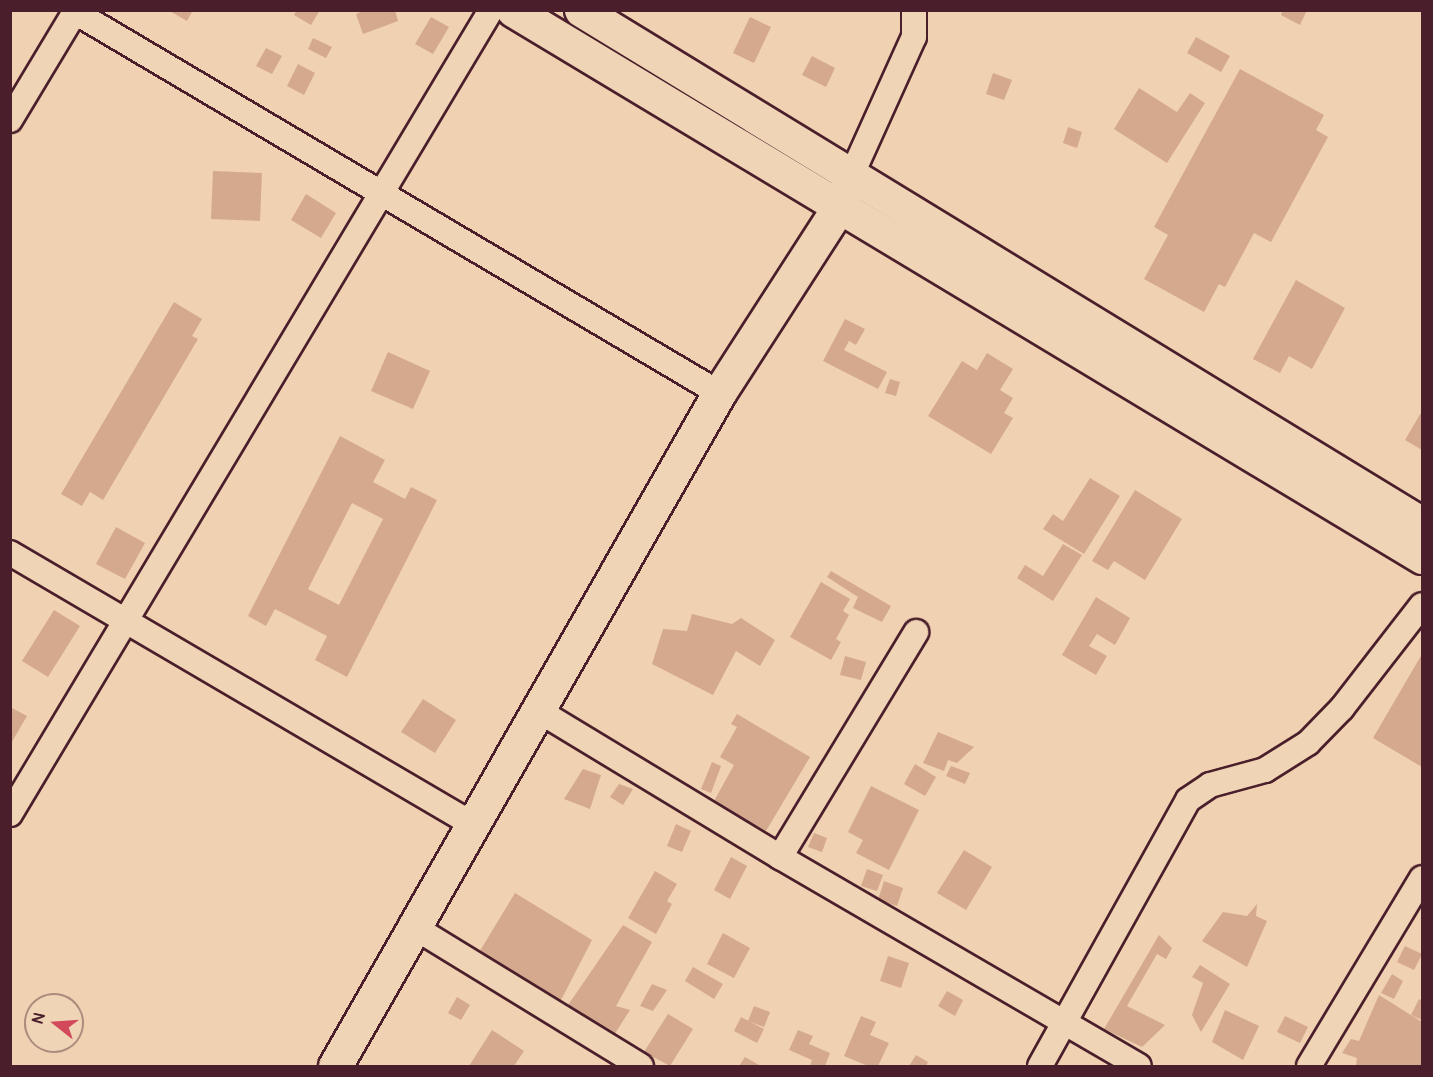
<!DOCTYPE html>
<style>
body{margin:0}
#map{position:relative;width:1433px;height:1077px;overflow:hidden;background:#f0d1b2;font-family:Pangolin,sans-serif}
div>[style]{position:absolute}
[style*='--x']{left:calc(var(--x)*1px);top:calc(var(--y)*1px);width:calc(var(--w)*1px);rotate:calc(var(--a)*1deg)}
.building>*{inset:0;background:#d5a98d}
.roads{filter:drop-shadow(2px 0 #4a1f2b) drop-shadow(-2px 0 #4a1f2b) drop-shadow(0 2px #4a1f2b) drop-shadow(0 -2px #4a1f2b)}
.street>*{height:24px;margin:-12px;padding:0 12px;transform-origin:12px;border-radius:12px;background:#efd4b6}
.secondary>*{height:33px;margin:-16.5px;padding:0 16.5px;transform-origin:16.5px;border-radius:16.5px;background:#efd4b6}
span{translate:-50% -50%;white-space:nowrap;text-align:center;line-height:1.15;-webkit-text-stroke:5px #efd4b6;paint-order:stroke}
.frame{position:absolute;inset:0;border:12px solid #4a1f2b;pointer-events:none}
.north{position:absolute;left:24px;top:993px;width:60px;height:60px;box-sizing:border-box;background:#efd4b6;border:2px solid #ad8c7e;border-radius:50%;rotate:287deg;font-size:16px;font-weight:700;line-height:24px;text-align:center;color:#4a1f2b}
.north::after{content:'';display:block;margin:auto;width:21px;height:27px;background:#d1495b;clip-path:polygon(50% 0,100% 100%,50% 72%,0 100%)}
</style>
<div id="map">
<div class="building">
<div style="clip-path:polygon(168px 10px,193px 10px,187px 21px)"></div>
<div style="clip-path:polygon(297px 10px,320px 10px,311px 25px,294px 15px)"></div>
<div style="clip-path:polygon(365px 10px,395px 10px,398px 21px,363px 34px,356px 14px)"></div>
<div style="clip-path:polygon(1283px 10px,1307px 10px,1300px 25px,1281px 15px)"></div>
<div style="clip-path:polygon(431px 17px,449px 27px,433px 54px,415px 44px)"></div>
<div style="clip-path:polygon(750px 17px,771px 27px,754px 63px,733px 53px)"></div>
<div style="clip-path:polygon(1196px 37px,1230px 56px,1221px 72px,1187px 53px)"></div>
<div style="clip-path:polygon(313px 38px,332px 47px,326px 58px,308px 49px)"></div>
<div style="clip-path:polygon(266px 48px,282px 56px,272px 74px,256px 66px)"></div>
<div style="clip-path:polygon(812px 56px,835px 68px,826px 87px,802px 75px)"></div>
<div style="clip-path:polygon(298px 64px,315px 73px,304px 95px,287px 86px)"></div>
<div style="clip-path:polygon(1240px 69px,1324px 115px,1316px 130px,1328px 137px,1271px 242px,1254px 233px,1225px 287px,1219px 284px,1204px 312px,1144px 279px,1168px 235px,1154px 227px)"></div>
<div style="clip-path:polygon(993px 73px,1012px 80px,1004px 100px,986px 94px)"></div>
<div style="clip-path:polygon(1139px 88px,1177px 112px,1190px 93px,1205px 103px,1167px 163px,1114px 129px)"></div>
<div style="clip-path:polygon(1068px 127px,1082px 132px,1077px 148px,1063px 143px)"></div>
<div style="clip-path:polygon(213px 171px,262px 173px,260px 221px,211px 219px)"></div>
<div style="clip-path:polygon(306px 194px,336px 213px,321px 238px,291px 220px)"></div>
<div style="clip-path:polygon(1296px 280px,1345px 308px,1312px 369px,1289px 356px,1280px 373px,1253px 359px)"></div>
<div style="clip-path:polygon(174px 302px,202px 319px,192px 336px,198px 339px,103px 500px,90px 492px,82px 506px,61px 494px)"></div>
<div style="clip-path:polygon(845px 319px,865px 329px,856px 345px,849px 341px,844px 350px,887px 372px,878px 389px,823px 361px)"></div>
<div style="clip-path:polygon(388px 352px,430px 371px,413px 409px,371px 391px)"></div>
<div style="clip-path:polygon(987px 353px,1013px 369px,1000px 390px,1013px 398px,1004px 413px,1013px 418px,991px 454px,928px 416px,962px 361px,977px 370px)"></div>
<div style="clip-path:polygon(890px 379px,900px 382px,896px 396px,885px 393px)"></div>
<div style="clip-path:polygon(1422px 411px,1422px 450px,1405px 440px)"></div>
<div style="clip-path:polygon(evenodd,340px 436px,385px 460px,373px 482px,405px 499px,411px 487px,437px 500px,347px 677px,315px 660px,327px 636px,275px 609px,266px 626px,248px 616px,340px 436px,352px 503px,383px 519px,339px 605px,308px 589px,352px 503px)"></div>
<div style="clip-path:polygon(1090px 478px,1120px 496px,1084px 554px,1043px 529px,1053px 514px,1063px 521px)"></div>
<div style="clip-path:polygon(1135px 490px,1182px 519px,1145px 580px,1114px 561px,1108px 570px,1092px 561px)"></div>
<div style="clip-path:polygon(116px 527px,145px 543px,125px 579px,96px 564px)"></div>
<div style="clip-path:polygon(1063px 544px,1082px 555px,1053px 601px,1017px 578px,1025px 565px,1043px 576px)"></div>
<div style="clip-path:polygon(831px 571px,891px 606px,882px 622px,853px 608px,858px 597px,827px 577px)"></div>
<div style="clip-path:polygon(821px 582px,850px 599px,843px 611px,849px 615px,836px 639px,841px 642px,831px 660px,790px 637px)"></div>
<div style="clip-path:polygon(1096px 597px,1130px 618px,1115px 645px,1097px 634px,1089px 646px,1107px 656px,1096px 675px,1062px 655px)"></div>
<div style="clip-path:polygon(54px 610px,80px 626px,48px 677px,22px 661px)"></div>
<div style="clip-path:polygon(692px 614px,732px 624px,741px 618px,775px 640px,760px 666px,736px 651px,713px 695px,652px 664px,663px 629px,687px 631px)"></div>
<div style="clip-path:polygon(1422px 654px,1422px 767px,1373px 738px)"></div>
<div style="clip-path:polygon(845px 656px,866px 662px,861px 680px,840px 675px)"></div>
<div style="clip-path:polygon(423px 699px,456px 720px,435px 753px,401px 732px)"></div>
<div style="clip-path:polygon(10px 707px,27px 716px,10px 745px)"></div>
<div style="clip-path:polygon(737px 714px,810px 757px,766px 831px,714px 801px,734px 765px,720px 757px,737px 727px,731px 724px)"></div>
<div style="clip-path:polygon(938px 732px,974px 747px,957px 763px,948px 760px,944px 771px,923px 763px)"></div>
<div style="clip-path:polygon(712px 762px,721px 766px,711px 793px,701px 789px)"></div>
<div style="clip-path:polygon(915px 764px,936px 777px,925px 796px,904px 784px)"></div>
<div style="clip-path:polygon(951px 766px,970px 773px,965px 784px,946px 776px)"></div>
<div style="clip-path:polygon(583px 769px,601px 775px,590px 809px,564px 799px)"></div>
<div style="clip-path:polygon(619px 784px,633px 789px,623px 805px,610px 797px)"></div>
<div style="clip-path:polygon(871px 786px,919px 810px,889px 870px,856px 853px,863px 840px,848px 832px)"></div>
<div style="clip-path:polygon(676px 824px,691px 831px,682px 852px,667px 846px)"></div>
<div style="clip-path:polygon(814px 833px,827px 838px,822px 852px,808px 847px)"></div>
<div style="clip-path:polygon(964px 850px,992px 867px,966px 910px,937px 893px)"></div>
<div style="clip-path:polygon(731px 857px,747px 866px,730px 899px,714px 890px)"></div>
<div style="clip-path:polygon(867px 869px,883px 875px,877px 891px,861px 886px)"></div>
<div style="clip-path:polygon(655px 871px,677px 884px,667px 901px,672px 904px,656px 934px,628px 918px)"></div>
<div style="clip-path:polygon(884px 881px,903px 888px,897px 906px,878px 900px)"></div>
<div style="clip-path:polygon(515px 893px,592px 940px,559px 1004px,475px 959px)"></div>
<div style="clip-path:polygon(1257px 904px,1256px 916px,1267px 921px,1247px 967px,1202px 941px,1223px 912px,1247px 916px)"></div>
<div style="clip-path:polygon(623px 925px,652px 942px,616px 1006px,630px 1010px,614px 1035px,566px 1008px)"></div>
<div style="clip-path:polygon(723px 933px,750px 948px,734px 978px,707px 964px)"></div>
<div style="clip-path:polygon(1159px 935px,1172px 948px,1166px 959px,1157px 954px,1127px 1006px,1165px 1025px,1142px 1047px,1104px 1029px)"></div>
<div style="clip-path:polygon(1405px 946px,1422px 954px,1414px 970px,1397px 962px)"></div>
<div style="clip-path:polygon(888px 956px,909px 963px,901px 988px,880px 981px)"></div>
<div style="clip-path:polygon(1200px 965px,1230px 984px,1201px 1032px,1192px 1015px,1203px 983px,1192px 977px)"></div>
<div style="clip-path:polygon(693px 967px,723px 984px,714px 999px,685px 981px)"></div>
<div style="clip-path:polygon(1392px 974px,1403px 981px,1394px 999px,1381px 993px)"></div>
<div style="clip-path:polygon(652px 984px,667px 990px,653px 1011px,640px 1006px)"></div>
<div style="clip-path:polygon(947px 991px,963px 1000px,955px 1016px,938px 1006px)"></div>
<div style="clip-path:polygon(1379px 995px,1422px 1022px,1422px 1066px,1356px 1066px,1357px 1058px,1342px 1053px,1351px 1039px,1359px 1041px)"></div>
<div style="clip-path:polygon(457px 997px,470px 1005px,461px 1020px,448px 1013px)"></div>
<div style="clip-path:polygon(1419px 999px,1422px 1001px,1422px 1020px,1411px 1015px)"></div>
<div style="clip-path:polygon(754px 1006px,770px 1012px,764px 1027px,748px 1021px)"></div>
<div style="clip-path:polygon(1225px 1010px,1259px 1026px,1243px 1060px,1212px 1042px)"></div>
<div style="clip-path:polygon(668px 1014px,693px 1029px,670px 1066px,644px 1052px)"></div>
<div style="clip-path:polygon(861px 1016px,876px 1022px,870px 1035px,889px 1043px,878px 1066px,868px 1066px,844px 1056px)"></div>
<div style="clip-path:polygon(1285px 1016px,1308px 1027px,1300px 1043px,1277px 1032px)"></div>
<div style="clip-path:polygon(741px 1017px,764px 1029px,757px 1043px,734px 1031px)"></div>
<div style="clip-path:polygon(492px 1030px,524px 1051px,514px 1066px,469px 1066px)"></div>
<div style="clip-path:polygon(798px 1030px,813px 1036px,809px 1044px,830px 1053px,825px 1066px,810px 1066px,812px 1060px,789px 1050px)"></div>
<div style="clip-path:polygon(916px 1055px,928px 1062px,926px 1066px,909px 1066px)"></div>
<div style="clip-path:polygon(745px 1057px,761px 1066px,739px 1066px)"></div>
</div>
<div class="roads">
<div class="street">
<div style="--x:75;--y:12;--w:748;--a:30.61"></div>
<div style="--x:10;--y:120;--w:128;--a:-59"></div>
<div style="--x:852;--y:174;--w:150;--a:-65.7"></div>
<div style="--x:914;--y:37;--w:27;--a:-90"></div>
<div style="--x:10;--y:553;--w:538;--a:30.38"></div>
<div style="--x:539;--y:711;--w:282;--a:31.2"></div>
<div style="--x:780;--y:857;--w:415;--a:30.2"></div>
<div style="--x:10;--y:814;--w:937;--a:-59.11"></div>
<div style="--x:780;--y:857;--w:263;--a:-58.8"></div>
<div style="--x:414;--y:927;--w:266;--a:31.5"></div>
<div style="--x:1040;--y:1066;--w:304;--a:-60.9"></div>
<div style="--x:1188;--y:800;--w:27;--a:-34"></div>
<div style="--x:1210;--y:785;--w:57;--a:-15.3"></div>
<div style="--x:1265;--y:770;--w:51;--a:-32.1"></div>
<div style="--x:1308;--y:743;--w:49;--a:-45.8"></div>
<div style="--x:1342;--y:708;--w:130;--a:-52.2"></div>
<div style="--x:1309;--y:1066;--w:219;--a:-59"></div>
</div>
<div class="secondary">
<div style="--x:513;--y:10;--w:1061;--a:31.04"></div>
<div style="--x:581;--y:10;--w:986;--a:31.43"></div>
<div style="--x:335;--y:1066;--w:775;--a:-60.29"></div>
<div style="--x:719;--y:393;--w:221;--a:-57.2"></div>
<div style="--x:839;--y:207;--w:35;--a:-68"></div>
</div>
</div>
<div class="frame"></div>
<div class="north">N</div>
</div>
